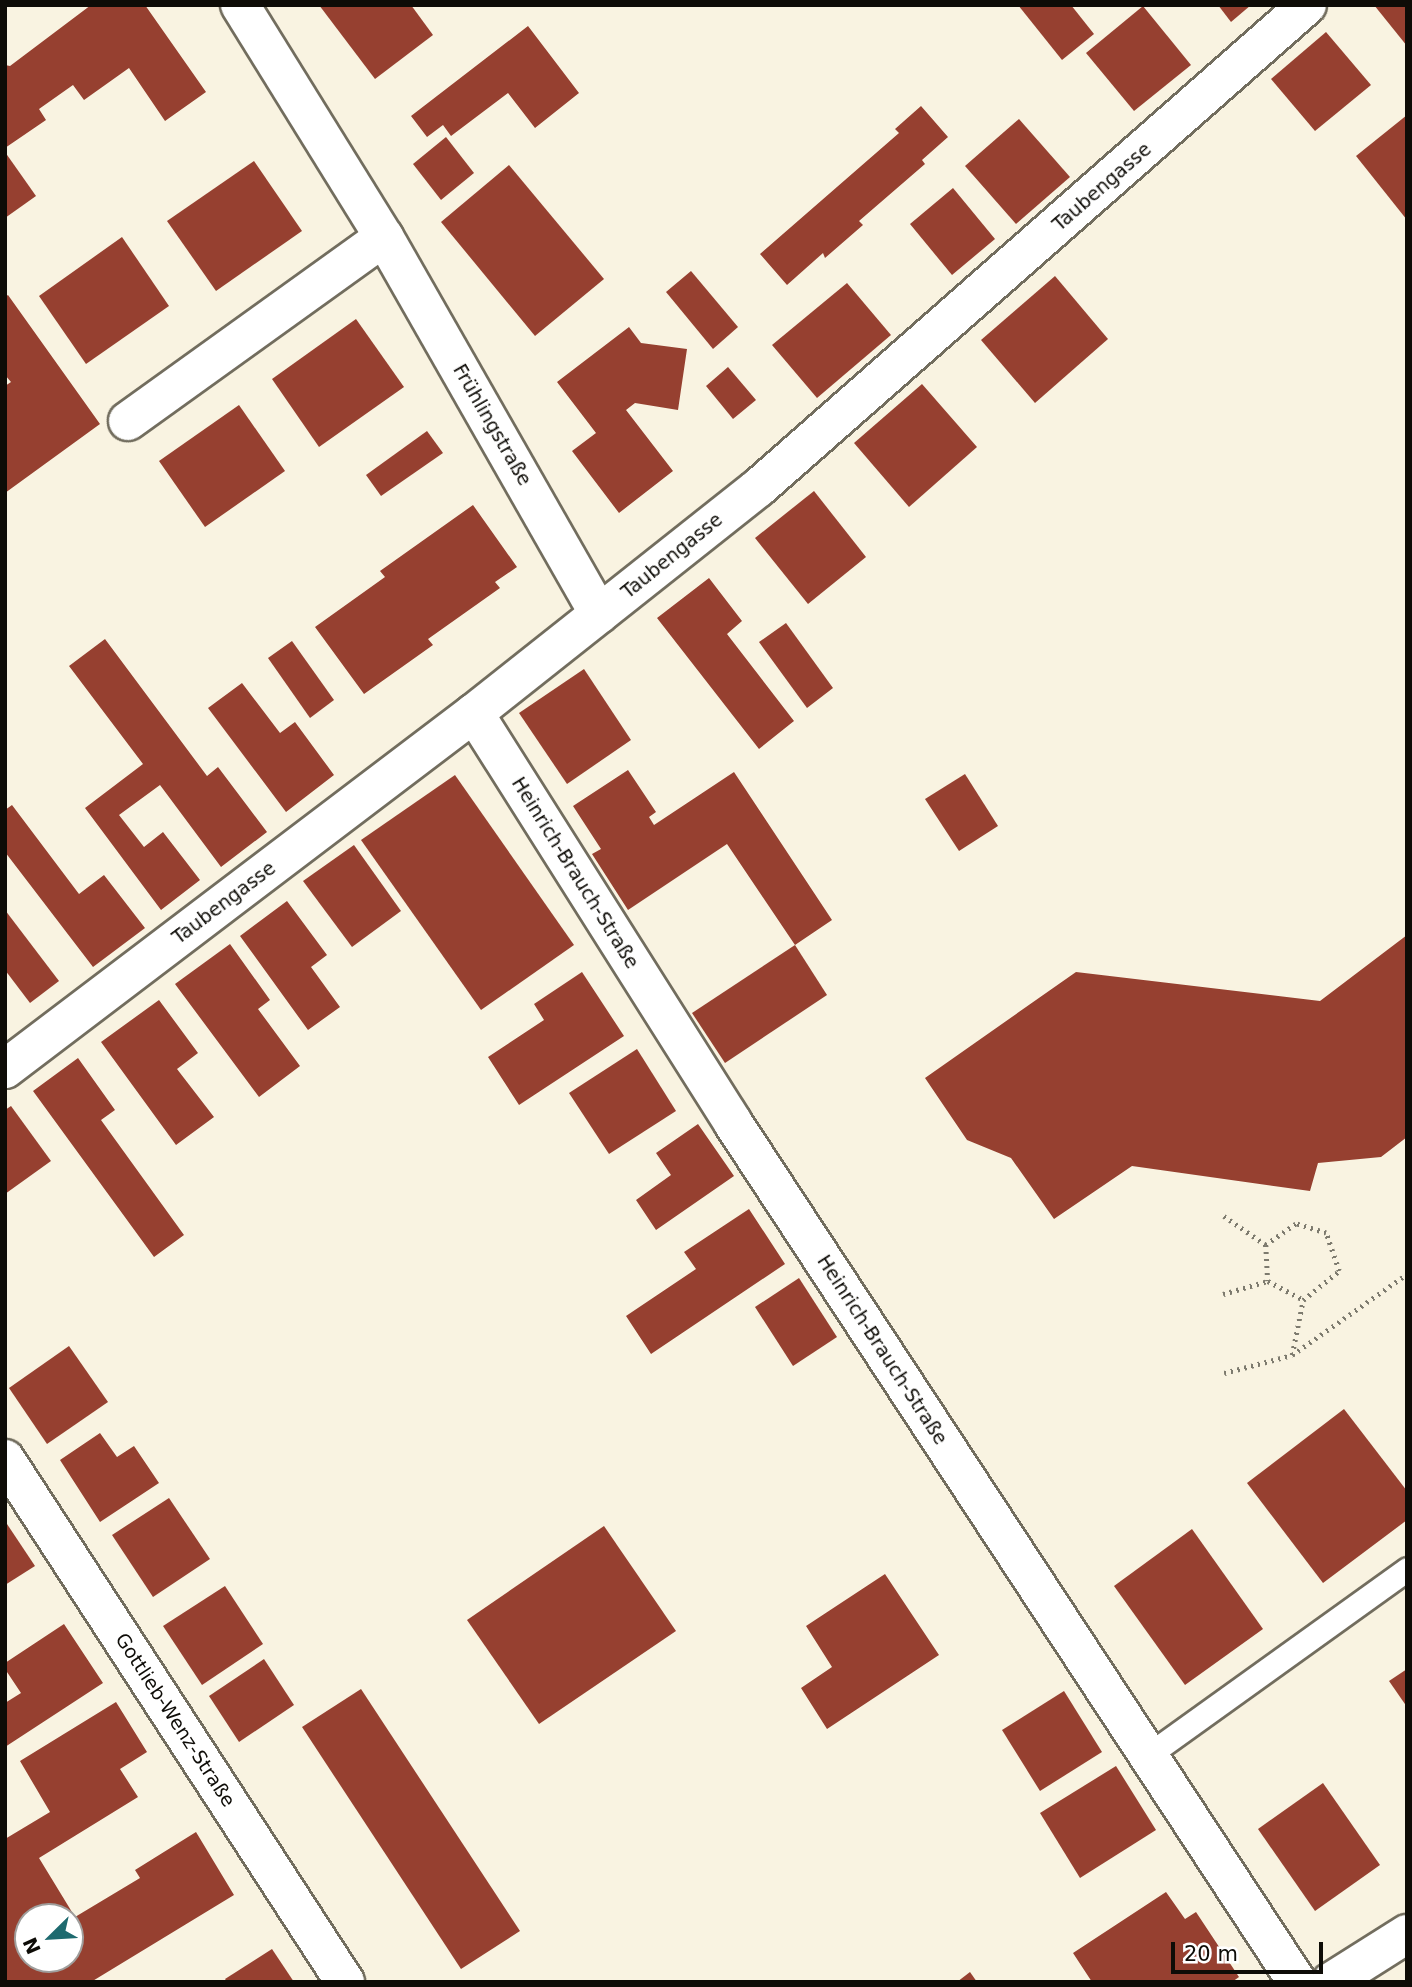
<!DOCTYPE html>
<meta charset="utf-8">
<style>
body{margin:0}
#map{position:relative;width:1412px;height:1987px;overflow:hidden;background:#f9f3e1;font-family:"DejaVu Sans",sans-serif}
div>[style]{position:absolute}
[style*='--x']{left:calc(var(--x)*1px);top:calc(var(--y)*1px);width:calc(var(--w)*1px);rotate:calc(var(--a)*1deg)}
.building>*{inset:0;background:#964030}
.path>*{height:4.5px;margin-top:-2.25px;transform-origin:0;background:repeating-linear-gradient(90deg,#7d7a6e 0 2px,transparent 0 7px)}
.roads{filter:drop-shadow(2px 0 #726d5e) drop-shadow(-2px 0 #726d5e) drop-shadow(0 2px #726d5e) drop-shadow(0 -2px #726d5e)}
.service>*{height:23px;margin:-11.5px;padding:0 11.5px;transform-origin:11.5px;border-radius:11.5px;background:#fff}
.minor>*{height:38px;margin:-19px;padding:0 19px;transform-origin:19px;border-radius:19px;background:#fff}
span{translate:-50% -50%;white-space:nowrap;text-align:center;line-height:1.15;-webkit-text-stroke:7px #fff;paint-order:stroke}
.street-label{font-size:19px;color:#0e0c07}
.frame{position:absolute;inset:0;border:7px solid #0e0c07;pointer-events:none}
.north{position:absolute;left:14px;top:1903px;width:70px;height:70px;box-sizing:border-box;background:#fff;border:2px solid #9f9e9c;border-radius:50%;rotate:246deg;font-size:19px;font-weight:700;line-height:28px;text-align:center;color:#0e0c07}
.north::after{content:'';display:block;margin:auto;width:24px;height:32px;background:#1e6a6f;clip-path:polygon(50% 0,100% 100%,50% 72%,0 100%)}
.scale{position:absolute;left:1171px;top:1942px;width:152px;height:32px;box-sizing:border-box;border:4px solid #0e0c07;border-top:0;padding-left:9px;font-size:21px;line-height:24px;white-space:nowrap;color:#0e0c07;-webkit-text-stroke:5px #fff;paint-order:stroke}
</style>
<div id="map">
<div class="building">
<div style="clip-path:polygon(91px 5px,145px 5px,206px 92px,165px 121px,129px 68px,84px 100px,73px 85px,39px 109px,46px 120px,5px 148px,5px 65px,10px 66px)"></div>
<div style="clip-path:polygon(319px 5px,411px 5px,433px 35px,375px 79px)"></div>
<div style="clip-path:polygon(1018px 5px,1071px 5px,1094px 34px,1062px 60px)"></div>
<div style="clip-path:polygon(1218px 5px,1251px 5px,1231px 22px)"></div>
<div style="clip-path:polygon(1374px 5px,1407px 5px,1407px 46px)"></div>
<div style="clip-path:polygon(1143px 6px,1191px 65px,1134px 111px,1086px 53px)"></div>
<div style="clip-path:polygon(528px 26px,579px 93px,535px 128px,508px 93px,451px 136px,443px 125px,427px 137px,411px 116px)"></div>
<div style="clip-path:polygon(1326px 32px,1371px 85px,1315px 131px,1271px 79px)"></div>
<div style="clip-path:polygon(921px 106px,948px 137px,922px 160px,925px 164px,859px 221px,863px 225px,825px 258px,823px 253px,787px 285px,760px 254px,899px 133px,895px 129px)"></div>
<div style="clip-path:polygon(1407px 115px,1407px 220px,1356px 156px)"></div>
<div style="clip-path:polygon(1019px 119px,1070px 177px,1016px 224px,965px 166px)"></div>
<div style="clip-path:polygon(446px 137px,474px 173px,441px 200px,413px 164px)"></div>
<div style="clip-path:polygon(5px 152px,36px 196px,5px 218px)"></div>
<div style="clip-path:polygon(254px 161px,302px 231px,216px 291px,167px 221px)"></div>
<div style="clip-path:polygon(509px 165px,604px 279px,535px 336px,441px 222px)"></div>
<div style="clip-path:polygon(953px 188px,995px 239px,952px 275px,910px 224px)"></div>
<div style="clip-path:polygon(122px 237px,169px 306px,86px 364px,39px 296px)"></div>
<div style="clip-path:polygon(691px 271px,738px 327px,713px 349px,666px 292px)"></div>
<div style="clip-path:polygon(1055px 276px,1108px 339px,1035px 403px,981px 340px)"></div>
<div style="clip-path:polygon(847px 283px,891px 335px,817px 398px,772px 345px)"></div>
<div style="clip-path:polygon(8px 295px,100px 424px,5px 493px,5px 386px,11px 382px,5px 375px,5px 297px)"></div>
<div style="clip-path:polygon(356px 319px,404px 387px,319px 447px,272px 379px)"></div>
<div style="clip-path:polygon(629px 327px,641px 343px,687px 349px,678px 410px,635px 403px,626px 410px,673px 471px,619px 513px,572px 451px,596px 433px,557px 382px)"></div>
<div style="clip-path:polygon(728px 367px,756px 400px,733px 419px,706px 386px)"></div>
<div style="clip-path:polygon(922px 384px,977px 447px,909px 507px,854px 443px)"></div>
<div style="clip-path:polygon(239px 405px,285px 471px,205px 527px,159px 461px)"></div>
<div style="clip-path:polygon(427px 431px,443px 453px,381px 496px,366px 475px)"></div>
<div style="clip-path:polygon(814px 491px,866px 557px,808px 604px,755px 538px)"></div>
<div style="clip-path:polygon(473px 505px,517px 567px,495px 582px,500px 588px,428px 639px,433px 645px,364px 694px,315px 627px,385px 577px,380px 571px)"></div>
<div style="clip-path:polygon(709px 578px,742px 621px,727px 634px,794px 721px,759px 749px,657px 618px)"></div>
<div style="clip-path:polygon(786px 623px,833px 688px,807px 708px,759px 642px)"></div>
<div style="clip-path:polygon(105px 639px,207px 776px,218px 767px,267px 832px,221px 867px,160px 785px,119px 815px,144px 847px,163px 832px,200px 880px,161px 910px,85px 808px,143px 764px,69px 666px)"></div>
<div style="clip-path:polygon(292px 641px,334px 700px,310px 718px,268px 658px)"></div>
<div style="clip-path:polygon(584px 669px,631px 740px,567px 784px,519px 713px)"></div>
<div style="clip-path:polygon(242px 683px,280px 733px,295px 722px,334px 775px,286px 812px,208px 708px)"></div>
<div style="clip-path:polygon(628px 770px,656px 812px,649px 817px,654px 825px,734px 772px,832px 920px,795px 945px,727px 844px,628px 910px,592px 854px,601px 849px,573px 806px)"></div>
<div style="clip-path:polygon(965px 774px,998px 826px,959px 851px,925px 799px)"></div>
<div style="clip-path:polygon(455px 775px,574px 945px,481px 1010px,361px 840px)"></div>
<div style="clip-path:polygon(12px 805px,79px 894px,104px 875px,145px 928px,93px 967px,5px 852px,5px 810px)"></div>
<div style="clip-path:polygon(354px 845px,401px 911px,352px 947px,303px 881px)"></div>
<div style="clip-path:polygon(287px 901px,327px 955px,311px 967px,340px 1007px,308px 1030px,240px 936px)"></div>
<div style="clip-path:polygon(5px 910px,59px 981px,30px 1003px,5px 970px)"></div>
<div style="clip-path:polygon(1407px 935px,1407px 1137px,1381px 1157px,1318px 1163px,1310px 1191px,1132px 1166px,1054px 1219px,1011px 1158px,967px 1140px,925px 1078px,1076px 972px,1320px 1001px)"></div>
<div style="clip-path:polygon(230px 944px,270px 1000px,258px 1009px,300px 1066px,259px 1097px,175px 984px)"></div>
<div style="clip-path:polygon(795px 945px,827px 995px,725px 1063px,692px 1013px)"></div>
<div style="clip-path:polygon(582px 972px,624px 1036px,519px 1105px,488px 1057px,544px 1020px,534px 1004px)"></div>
<div style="clip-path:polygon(159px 1000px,198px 1053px,177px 1069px,214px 1117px,176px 1145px,101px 1042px)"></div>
<div style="clip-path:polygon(637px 1049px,676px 1111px,609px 1154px,569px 1093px)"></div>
<div style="clip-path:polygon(78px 1058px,115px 1110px,101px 1120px,184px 1235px,154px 1257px,33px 1091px)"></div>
<div style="clip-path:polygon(11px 1106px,51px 1161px,5px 1194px,5px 1110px)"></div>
<div style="clip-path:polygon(698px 1124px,734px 1176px,656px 1230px,636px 1200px,671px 1175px,656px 1153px)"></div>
<div style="clip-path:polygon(749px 1209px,785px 1264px,651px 1354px,626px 1316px,696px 1269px,684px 1252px)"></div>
<div style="clip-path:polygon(799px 1278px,837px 1337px,793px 1366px,755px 1307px)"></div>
<div style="clip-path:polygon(69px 1346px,108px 1402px,47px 1444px,9px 1388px)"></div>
<div style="clip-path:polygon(1344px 1409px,1407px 1491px,1407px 1520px,1323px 1583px,1247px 1483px)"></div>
<div style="clip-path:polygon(100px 1433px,117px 1457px,134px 1446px,159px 1483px,100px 1522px,60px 1460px)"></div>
<div style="clip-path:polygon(169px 1498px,210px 1559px,153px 1597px,112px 1535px)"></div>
<div style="clip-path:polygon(5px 1521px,35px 1566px,5px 1585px)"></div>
<div style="clip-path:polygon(604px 1526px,676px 1631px,539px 1724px,467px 1620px)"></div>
<div style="clip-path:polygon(1192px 1529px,1263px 1629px,1185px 1685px,1114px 1586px)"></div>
<div style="clip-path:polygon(885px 1574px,939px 1655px,827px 1729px,801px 1688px,832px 1667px,806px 1626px)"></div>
<div style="clip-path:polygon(225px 1586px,263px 1644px,202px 1685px,163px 1626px)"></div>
<div style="clip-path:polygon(64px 1624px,103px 1683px,5px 1747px,5px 1703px,21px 1693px,5px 1669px,5px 1663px)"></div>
<div style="clip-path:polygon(264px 1659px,294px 1705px,239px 1742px,209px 1696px)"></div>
<div style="clip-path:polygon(1407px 1669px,1407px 1707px,1389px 1681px)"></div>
<div style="clip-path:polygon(361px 1689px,520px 1931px,461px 1969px,302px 1727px)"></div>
<div style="clip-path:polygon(1064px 1691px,1102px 1752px,1040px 1791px,1002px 1730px)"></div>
<div style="clip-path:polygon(evenodd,116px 1702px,147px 1752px,120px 1769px,138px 1797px,39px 1858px,75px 1917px,140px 1878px,135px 1870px,196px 1832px,234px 1895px,91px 1982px,5px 1982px,5px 1839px,50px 1812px,20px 1761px,116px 1702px,28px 1917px,70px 1917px,70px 1959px,28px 1959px,28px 1917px)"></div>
<div style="clip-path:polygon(1116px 1766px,1156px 1830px,1080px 1878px,1040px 1813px)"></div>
<div style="clip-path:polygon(1323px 1783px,1380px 1865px,1315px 1911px,1258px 1829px)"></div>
<div style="clip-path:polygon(1166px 1892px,1185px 1919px,1196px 1912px,1239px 1977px,1232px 1982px,1092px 1982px,1073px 1953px)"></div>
<div style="clip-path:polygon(272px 1949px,294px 1982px,227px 1982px,225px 1979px)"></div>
<div style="clip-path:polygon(970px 1972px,977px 1982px,957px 1982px)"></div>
</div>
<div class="path">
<div style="--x:1224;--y:1216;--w:51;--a:34.6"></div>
<div style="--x:1223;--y:1294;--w:47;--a:-16.1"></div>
<div style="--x:1292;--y:1355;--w:56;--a:-78.7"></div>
<div style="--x:1303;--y:1300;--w:46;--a:-38.9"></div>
<div style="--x:1339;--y:1271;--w:40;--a:-108.9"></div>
<div style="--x:1326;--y:1233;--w:31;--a:-163"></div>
<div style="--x:1296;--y:1224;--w:37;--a:145"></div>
<div style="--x:1266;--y:1245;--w:36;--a:87"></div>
<div style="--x:1268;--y:1281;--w:40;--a:28"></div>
<div style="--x:1224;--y:1373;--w:70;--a:-14.8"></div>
<div style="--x:1292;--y:1355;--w:141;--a:-35.2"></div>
</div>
<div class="roads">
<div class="service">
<div style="--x:1147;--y:1756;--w:320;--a:-35.7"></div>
</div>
<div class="minor">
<div style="--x:240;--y:5;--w:273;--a:58.2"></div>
<div style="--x:384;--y:237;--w:434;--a:60.3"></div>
<div style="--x:128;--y:421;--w:315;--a:-35.7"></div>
<div style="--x:474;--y:713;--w:485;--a:57.7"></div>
<div style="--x:733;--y:1123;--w:1028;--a:56.71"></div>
<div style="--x:5;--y:1069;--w:589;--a:-37.2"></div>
<div style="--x:474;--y:713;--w:362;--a:-38.4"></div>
<div style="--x:758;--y:488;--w:731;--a:-41.34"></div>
<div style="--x:5;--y:1459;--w:624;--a:56.97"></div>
<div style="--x:1331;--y:1982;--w:90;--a:-32.3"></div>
</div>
</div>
<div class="street-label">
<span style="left:1102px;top:187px;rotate:-41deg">Taubengasse</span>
<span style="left:492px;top:425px;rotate:60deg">Frühlingstraße</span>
<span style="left:672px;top:556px;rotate:-39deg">Taubengasse</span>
<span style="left:575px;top:873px;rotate:58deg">Heinrich-Brauch-Straße</span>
<span style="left:224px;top:903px;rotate:-37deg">Taubengasse</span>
<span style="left:882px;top:1350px;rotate:57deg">Heinrich-Brauch-Straße</span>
<span style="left:175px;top:1720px;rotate:57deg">Gottlieb-Wenz-Straße</span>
</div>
<div class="frame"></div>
<div class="north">N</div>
<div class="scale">20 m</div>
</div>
